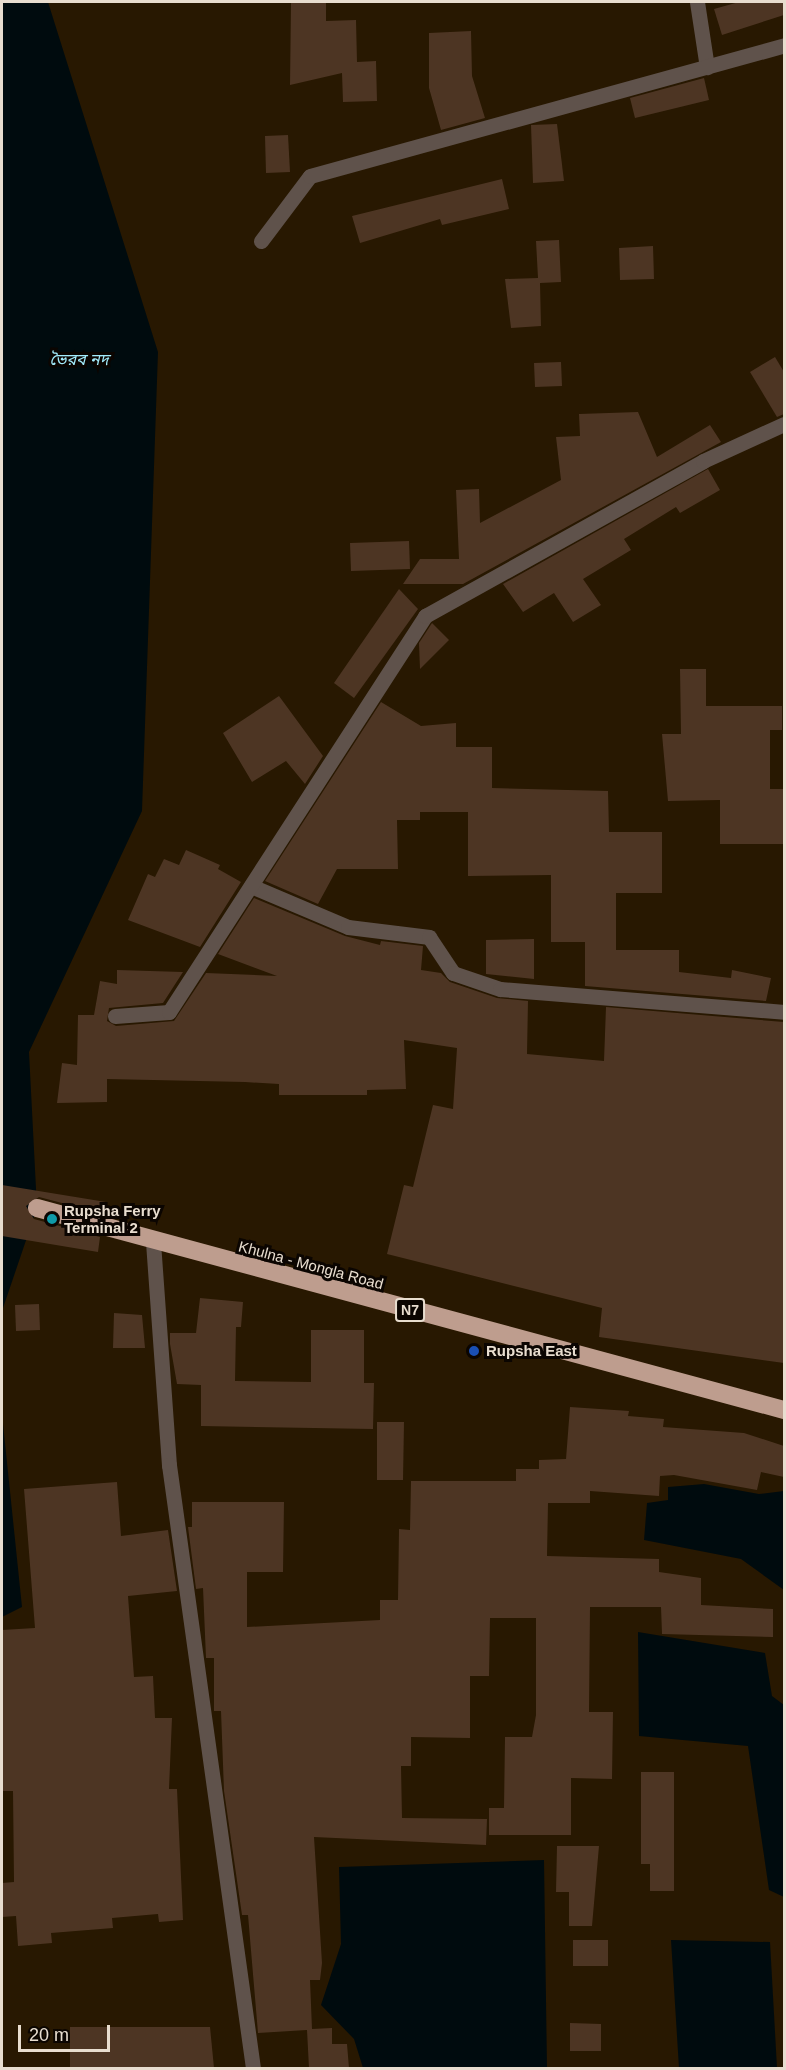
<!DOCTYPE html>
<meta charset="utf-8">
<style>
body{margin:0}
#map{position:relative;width:786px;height:2070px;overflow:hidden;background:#281801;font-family:Arial,"Noto Sans Bengali",sans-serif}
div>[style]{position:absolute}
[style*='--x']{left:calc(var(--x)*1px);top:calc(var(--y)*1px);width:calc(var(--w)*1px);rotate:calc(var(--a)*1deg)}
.water>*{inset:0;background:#000b0e}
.building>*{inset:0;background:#4d3523}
.minor>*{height:15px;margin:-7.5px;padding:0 7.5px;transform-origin:7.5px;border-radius:7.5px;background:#5f524b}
.highway>*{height:18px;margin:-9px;padding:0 9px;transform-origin:9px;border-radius:9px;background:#be9d8e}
.dots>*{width:16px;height:16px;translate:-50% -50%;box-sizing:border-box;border:3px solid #0b0501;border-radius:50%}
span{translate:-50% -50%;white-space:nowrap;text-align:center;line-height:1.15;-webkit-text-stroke:6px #0b0501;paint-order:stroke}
.shield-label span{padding:2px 4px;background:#0b0501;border:2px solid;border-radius:4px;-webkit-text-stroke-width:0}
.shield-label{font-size:14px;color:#e8ddcf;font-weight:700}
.poi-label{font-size:15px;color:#e8ddcf;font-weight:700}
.left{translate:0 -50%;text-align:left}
.street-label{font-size:15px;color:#e8ddcf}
.water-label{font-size:16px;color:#a3ecfc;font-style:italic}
.frame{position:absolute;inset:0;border:3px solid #e8ddcf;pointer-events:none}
.scale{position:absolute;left:18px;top:2025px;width:92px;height:27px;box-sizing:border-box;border:3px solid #e8ddcf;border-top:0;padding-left:8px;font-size:18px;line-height:21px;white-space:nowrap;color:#e8ddcf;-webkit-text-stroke:4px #0b0501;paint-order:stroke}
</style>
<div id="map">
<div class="water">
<div style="clip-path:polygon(2px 2px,48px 2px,158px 352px,142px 811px,29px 1052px,37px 1208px,2px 1311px)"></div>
<div style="clip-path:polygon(2px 1414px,22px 1607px,2px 1617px)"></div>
<div style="clip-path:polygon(704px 1484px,759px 1494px,784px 1491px,784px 1590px,741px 1559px,644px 1540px,647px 1503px,668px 1500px,668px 1487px)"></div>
<div style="clip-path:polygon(638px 1632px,765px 1653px,772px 1696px,784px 1705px,784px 1897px,769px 1890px,748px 1746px,639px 1736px)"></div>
<div style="clip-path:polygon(544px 1860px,547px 2068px,363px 2068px,354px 2039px,321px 2005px,341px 1944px,339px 1867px)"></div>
<div style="clip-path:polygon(671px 1940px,770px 1942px,777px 2068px,679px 2068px)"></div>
</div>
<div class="building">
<div style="clip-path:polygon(291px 2px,326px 2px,326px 21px,356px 20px,357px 62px,376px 61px,377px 101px,343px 102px,342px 73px,290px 85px)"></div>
<div style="clip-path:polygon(739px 2px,784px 2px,784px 15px,722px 35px,714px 9px)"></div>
<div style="clip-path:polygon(471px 31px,472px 76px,485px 118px,441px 130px,429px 88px,429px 33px)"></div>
<div style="clip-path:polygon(704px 78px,709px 100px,635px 118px,630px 98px)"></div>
<div style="clip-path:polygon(557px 124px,564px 181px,533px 183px,531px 125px)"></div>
<div style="clip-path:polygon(288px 135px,290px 172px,266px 173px,265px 136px)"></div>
<div style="clip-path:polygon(502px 179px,509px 209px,442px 225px,440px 219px,360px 243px,352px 216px)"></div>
<div style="clip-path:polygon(559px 240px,561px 282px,540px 283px,541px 326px,511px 328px,505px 279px,538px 278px,536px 241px)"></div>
<div style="clip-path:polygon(653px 246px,654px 279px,620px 280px,619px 248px)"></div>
<div style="clip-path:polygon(775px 357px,784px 372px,784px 414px,777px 417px,750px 372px)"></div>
<div style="clip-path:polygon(561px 362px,562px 386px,535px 387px,534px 363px)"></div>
<div style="clip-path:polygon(638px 412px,657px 457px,710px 425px,721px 442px,463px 584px,403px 584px,420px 559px,459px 559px,456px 490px,479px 489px,480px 523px,561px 480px,556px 437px,580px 436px,579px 414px)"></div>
<div style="clip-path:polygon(708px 469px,720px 490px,680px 513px,676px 507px,624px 539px,631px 550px,583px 579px,601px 605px,573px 622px,554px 593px,523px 612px,503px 584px)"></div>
<div style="clip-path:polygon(409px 541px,410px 569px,351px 571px,350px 543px)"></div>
<div style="clip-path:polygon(399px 589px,418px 609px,354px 698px,334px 683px)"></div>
<div style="clip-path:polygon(432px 623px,449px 640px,420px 669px,419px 643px)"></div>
<div style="clip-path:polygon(680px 669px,706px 669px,706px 706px,782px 706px,782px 730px,770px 730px,770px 789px,784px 789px,784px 844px,720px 844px,720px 800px,668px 801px,662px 734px,681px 734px)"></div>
<div style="clip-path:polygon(279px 696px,323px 756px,305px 784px,286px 761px,252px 782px,223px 733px)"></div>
<div style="clip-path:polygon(381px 702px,421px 726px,456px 723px,456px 747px,492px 747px,492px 788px,608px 791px,609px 832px,662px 832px,662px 893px,616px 893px,616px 950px,679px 950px,679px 972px,731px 978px,732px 970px,771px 978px,766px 1001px,585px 986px,585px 942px,551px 942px,551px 875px,468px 876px,468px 812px,420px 812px,420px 820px,397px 820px,398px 869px,337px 869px,318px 904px,265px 881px)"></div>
<div style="clip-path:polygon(186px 850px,220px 865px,218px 869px,241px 882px,200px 947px,128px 920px,148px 874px,155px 877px,164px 859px,179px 865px)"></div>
<div style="clip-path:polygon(254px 898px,345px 936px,380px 945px,381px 941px,423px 946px,421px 970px,441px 973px,450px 982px,497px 998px,528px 1001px,527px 1054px,604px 1061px,606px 1007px,784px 1022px,784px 1363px,599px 1337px,602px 1308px,387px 1254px,404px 1185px,413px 1187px,433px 1105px,453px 1109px,457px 1048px,404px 1040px,406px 1089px,367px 1090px,367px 1095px,279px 1095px,279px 1084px,245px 1082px,107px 1079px,107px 1102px,57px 1103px,62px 1063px,77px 1065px,78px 1015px,94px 1015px,100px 981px,117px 984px,117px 970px,183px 972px,163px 1003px,109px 1008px,107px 1021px,116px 1026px,174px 1021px,206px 973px,277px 976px,218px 954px)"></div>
<div style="clip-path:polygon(534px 939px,534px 979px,486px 974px,486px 940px)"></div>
<div style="clip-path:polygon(2px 1185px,106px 1202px,104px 1214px,39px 1197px,26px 1206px,34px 1219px,100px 1237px,98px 1252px,2px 1236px)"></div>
<div style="clip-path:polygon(200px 1298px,243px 1302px,241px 1327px,236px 1327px,235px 1381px,311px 1382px,311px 1330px,364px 1330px,364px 1383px,374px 1383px,373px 1429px,201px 1426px,201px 1385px,177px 1384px,170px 1344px,170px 1333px,196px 1333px)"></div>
<div style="clip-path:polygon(39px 1304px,40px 1330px,16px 1331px,15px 1305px)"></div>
<div style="clip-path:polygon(114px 1313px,142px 1315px,145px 1348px,113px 1348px)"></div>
<div style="clip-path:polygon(570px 1407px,629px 1411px,628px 1416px,664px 1419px,663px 1427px,744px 1433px,784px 1446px,784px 1477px,761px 1472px,757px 1490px,674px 1475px,660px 1476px,659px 1496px,590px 1491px,590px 1503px,548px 1503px,547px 1556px,659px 1559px,659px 1572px,701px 1578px,701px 1605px,773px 1609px,773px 1637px,662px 1634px,661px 1607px,590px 1607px,589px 1712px,613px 1712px,612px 1779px,571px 1778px,571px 1835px,489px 1835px,489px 1808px,504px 1808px,505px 1737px,532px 1737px,536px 1715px,536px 1618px,490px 1618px,489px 1676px,470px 1676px,470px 1738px,411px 1737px,411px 1766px,401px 1766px,402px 1818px,487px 1819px,486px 1845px,314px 1837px,322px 1963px,320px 1980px,310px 1980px,312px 2029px,332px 2028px,332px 2044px,347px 2044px,349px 2068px,309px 2068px,307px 2030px,258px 2033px,248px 1915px,242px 1915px,224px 1791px,221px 1711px,214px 1711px,214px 1658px,206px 1658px,203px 1588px,196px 1589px,188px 1527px,192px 1527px,192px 1502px,284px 1502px,283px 1572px,247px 1572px,247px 1627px,380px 1620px,380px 1600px,398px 1600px,399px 1529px,410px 1530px,411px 1481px,516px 1481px,516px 1469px,539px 1469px,539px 1460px,566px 1459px)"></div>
<div style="clip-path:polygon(377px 1422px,404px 1422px,403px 1480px,377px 1480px)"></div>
<div style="clip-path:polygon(117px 1482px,121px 1536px,168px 1530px,177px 1591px,128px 1596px,134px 1677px,153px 1676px,155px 1718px,172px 1718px,169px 1789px,177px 1789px,183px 1920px,159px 1922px,158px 1914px,112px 1918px,113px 1928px,51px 1933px,52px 1943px,18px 1946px,16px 1916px,2px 1917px,2px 1883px,14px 1882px,13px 1791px,2px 1791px,2px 1630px,35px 1628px,24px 1489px)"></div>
<div style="clip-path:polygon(641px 1772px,674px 1772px,674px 1891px,650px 1891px,650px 1864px,641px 1864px)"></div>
<div style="clip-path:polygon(557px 1846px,599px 1846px,592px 1926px,569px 1926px,569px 1892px,556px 1892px)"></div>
<div style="clip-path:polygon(573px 1940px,608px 1940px,608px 1966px,573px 1966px)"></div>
<div style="clip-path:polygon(570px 2023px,601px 2024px,601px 2051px,570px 2051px)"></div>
<div style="clip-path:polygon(70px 2027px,210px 2027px,214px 2068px,70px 2068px)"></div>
</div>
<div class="minor">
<div style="--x:697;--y:2;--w:66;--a:81.3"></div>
<div style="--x:261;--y:241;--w:81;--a:-53"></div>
<div style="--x:310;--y:176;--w:492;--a:-15.4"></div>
<div style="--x:251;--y:886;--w:105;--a:22.9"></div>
<div style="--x:348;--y:927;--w:82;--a:7"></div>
<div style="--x:429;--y:937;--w:43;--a:56.3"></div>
<div style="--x:453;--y:973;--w:50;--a:18.8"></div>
<div style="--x:500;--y:989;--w:285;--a:4.6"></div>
<div style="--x:115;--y:1016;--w:54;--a:-4.2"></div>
<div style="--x:169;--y:1012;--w:472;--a:-57.1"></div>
<div style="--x:425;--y:616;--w:318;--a:-29.1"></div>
<div style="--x:703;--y:461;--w:89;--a:-24.6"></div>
<div style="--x:153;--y:1242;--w:224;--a:85.9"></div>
<div style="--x:169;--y:1465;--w:609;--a:82.07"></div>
</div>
<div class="highway">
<div style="--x:37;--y:1208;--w:774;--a:15.13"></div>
</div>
<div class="dots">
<div style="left:52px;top:1219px;background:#0f9aa8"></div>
<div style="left:474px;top:1351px;background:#1a4fb4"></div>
</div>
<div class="shield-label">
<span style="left:410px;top:1310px">N7</span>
</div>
<div class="poi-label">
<span class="left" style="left:64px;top:1219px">Rupsha Ferry<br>Terminal 2</span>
<span class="left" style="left:486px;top:1351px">Rupsha East</span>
</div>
<div class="street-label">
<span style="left:311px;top:1265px;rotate:15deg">Khulna - Mongla Road</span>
</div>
<div class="water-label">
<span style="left:79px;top:360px">ভৈরব নদ</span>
</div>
<div class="frame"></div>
<div class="scale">20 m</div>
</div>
